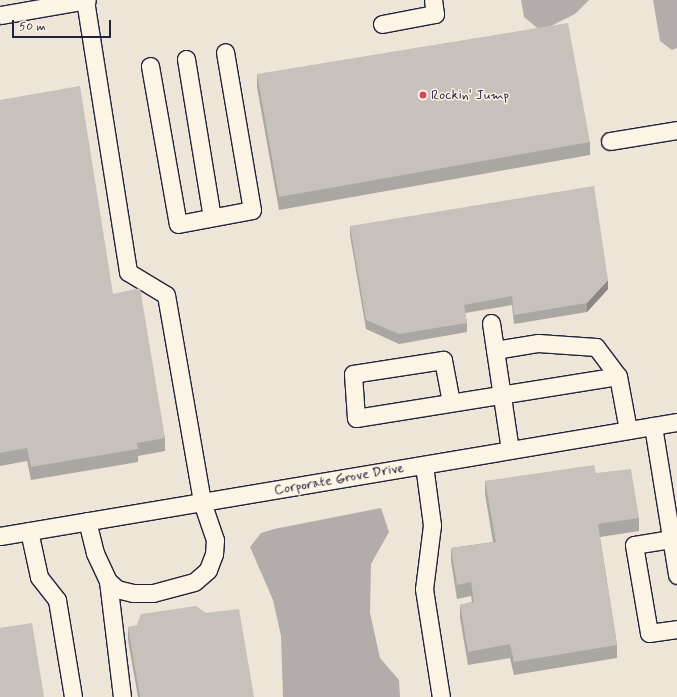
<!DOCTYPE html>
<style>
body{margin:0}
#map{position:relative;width:677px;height:697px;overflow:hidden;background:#fcf5e5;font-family:Mynerve,sans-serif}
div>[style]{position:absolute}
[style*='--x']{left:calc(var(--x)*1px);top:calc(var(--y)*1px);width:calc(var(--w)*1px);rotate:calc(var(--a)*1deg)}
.built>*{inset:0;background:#ece5d8}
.water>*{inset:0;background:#b2adab}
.roads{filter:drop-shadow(1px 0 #22223b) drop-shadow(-1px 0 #22223b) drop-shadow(0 1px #22223b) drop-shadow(0 -1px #22223b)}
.minor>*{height:17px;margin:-8.5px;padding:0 8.5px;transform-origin:8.5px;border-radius:8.5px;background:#fcf5e5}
.wall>*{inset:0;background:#aaa6a1}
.shaded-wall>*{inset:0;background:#8b8783}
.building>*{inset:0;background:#c6c1bb}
.dots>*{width:11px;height:11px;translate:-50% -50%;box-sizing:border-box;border:2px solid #fcf5e5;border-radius:50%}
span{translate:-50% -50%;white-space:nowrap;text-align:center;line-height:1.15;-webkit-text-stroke:3px #fcf5e5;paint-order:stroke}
.poi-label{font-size:14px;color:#22223b}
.left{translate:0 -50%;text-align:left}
.street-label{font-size:14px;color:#22223b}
.scale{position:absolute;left:12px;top:20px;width:99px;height:18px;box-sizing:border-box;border:2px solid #22223b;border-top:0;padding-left:5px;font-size:12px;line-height:14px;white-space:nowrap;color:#22223b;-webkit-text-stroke:3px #fcf5e5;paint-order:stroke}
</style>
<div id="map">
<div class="built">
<div style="clip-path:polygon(0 0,677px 0,677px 697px,0 697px)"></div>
</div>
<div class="water">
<div style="clip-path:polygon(521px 0,589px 0,575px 14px,541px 31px,524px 17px)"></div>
<div style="clip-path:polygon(653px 0,677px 0,677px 48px,672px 50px,660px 41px)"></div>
<div style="clip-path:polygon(381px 508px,389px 532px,371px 564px,370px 613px,380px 658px,399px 680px,400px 697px,283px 697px,281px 636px,273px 600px,250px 547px,261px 533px,274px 529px)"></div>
</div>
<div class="roads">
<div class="minor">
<div style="--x:85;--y:0;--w:275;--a:81"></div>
<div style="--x:128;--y:272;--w:44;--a:31.2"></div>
<div style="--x:166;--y:295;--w:210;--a:80.1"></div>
<div style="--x:202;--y:502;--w:40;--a:71.1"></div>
<div style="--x:215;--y:540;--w:14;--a:94"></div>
<div style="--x:214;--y:554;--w:17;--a:111"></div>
<div style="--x:208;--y:570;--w:18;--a:139"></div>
<div style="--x:194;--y:582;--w:42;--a:165"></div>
<div style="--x:153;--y:593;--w:20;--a:180"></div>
<div style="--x:133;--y:593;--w:16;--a:-166"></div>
<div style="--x:117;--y:589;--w:12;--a:-138"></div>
<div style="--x:108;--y:581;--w:31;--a:-115"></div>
<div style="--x:95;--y:553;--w:33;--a:-104"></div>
<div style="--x:0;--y:15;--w:88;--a:-9.8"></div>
<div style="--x:382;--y:24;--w:54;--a:-10.7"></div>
<div style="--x:435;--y:14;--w:14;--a:-98"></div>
<div style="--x:186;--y:59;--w:160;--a:80.7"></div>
<div style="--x:150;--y:66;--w:160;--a:80"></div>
<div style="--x:178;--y:224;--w:75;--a:-10.7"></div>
<div style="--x:252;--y:210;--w:160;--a:-99.7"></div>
<div style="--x:610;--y:141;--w:68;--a:-9.3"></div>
<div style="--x:491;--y:323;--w:128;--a:81.5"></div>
<div style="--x:495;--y:350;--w:44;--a:-9.2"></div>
<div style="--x:538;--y:343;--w:58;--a:3.9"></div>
<div style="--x:596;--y:347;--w:36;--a:53"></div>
<div style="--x:618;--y:376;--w:55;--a:79.5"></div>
<div style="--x:451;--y:402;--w:43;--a:-100.8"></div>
<div style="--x:443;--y:360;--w:91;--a:171.2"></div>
<div style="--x:353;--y:374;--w:44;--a:86.1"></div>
<div style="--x:356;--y:418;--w:265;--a:-9.1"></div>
<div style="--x:653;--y:426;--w:151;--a:80.8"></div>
<div style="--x:424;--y:465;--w:61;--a:82.4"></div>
<div style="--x:432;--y:525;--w:64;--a:97.1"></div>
<div style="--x:424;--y:589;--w:109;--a:81.1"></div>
<div style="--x:29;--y:531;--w:47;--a:77.7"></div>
<div style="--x:39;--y:577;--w:29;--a:52"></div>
<div style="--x:57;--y:600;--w:98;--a:80.6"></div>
<div style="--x:0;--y:536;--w:687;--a:-9.56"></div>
<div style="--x:671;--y:539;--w:37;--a:171"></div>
<div style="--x:634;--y:545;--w:89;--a:80.3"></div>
<div style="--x:649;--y:633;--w:28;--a:-8"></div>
<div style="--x:108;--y:581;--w:117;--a:83.1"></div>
</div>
</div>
<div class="wall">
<div style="clip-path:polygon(257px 74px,590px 142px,590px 155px,279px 210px,257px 87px)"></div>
<div style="clip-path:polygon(0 100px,113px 294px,165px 438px,165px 451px,138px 456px,138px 462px,31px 480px,27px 461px,0 466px)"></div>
<div style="clip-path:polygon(350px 226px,608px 289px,587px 312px,514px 324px,512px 305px,465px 313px,467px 323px,467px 332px,399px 344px,366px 329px,350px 235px)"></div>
<div style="clip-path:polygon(596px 473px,639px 518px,639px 531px,600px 537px,617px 645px,617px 658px,514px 675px,510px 658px,468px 665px,460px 618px,460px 605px,472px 602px,471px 596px,457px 599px,451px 561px,451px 548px,493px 542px,485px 494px,485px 481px)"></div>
<div style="clip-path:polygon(128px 627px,254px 697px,138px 697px,128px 640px)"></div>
</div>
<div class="shaded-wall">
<div style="clip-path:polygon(608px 280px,608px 289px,587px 312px,587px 303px)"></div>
</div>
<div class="building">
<div style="clip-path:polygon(568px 23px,590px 142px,279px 197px,257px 74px)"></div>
<div style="clip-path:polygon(80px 86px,113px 294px,140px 288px,165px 438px,137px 443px,138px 449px,31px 467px,27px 448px,0 453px,0 100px)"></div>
<div style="clip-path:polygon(594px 186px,608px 280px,587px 303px,514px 315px,512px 296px,464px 305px,467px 323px,399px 334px,366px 320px,350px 226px)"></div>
<div style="clip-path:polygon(594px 465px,596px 473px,631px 469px,639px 518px,598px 524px,617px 645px,514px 662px,510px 644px,468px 652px,460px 605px,474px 602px,471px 582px,457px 585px,451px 548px,496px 542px,485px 481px)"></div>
<div style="clip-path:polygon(196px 606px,206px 613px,239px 609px,254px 697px,140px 697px,128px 627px,137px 625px,141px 614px)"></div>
<div style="clip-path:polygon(32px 623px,44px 697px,0 697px,0 628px)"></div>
</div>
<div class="dots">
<div style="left:423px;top:95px;background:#d1495b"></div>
</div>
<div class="poi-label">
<span class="left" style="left:431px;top:95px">Rockin' Jump</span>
</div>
<div class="street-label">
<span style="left:339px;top:479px;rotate:-10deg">Corporate Grove Drive</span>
</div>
<div class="scale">50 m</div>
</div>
